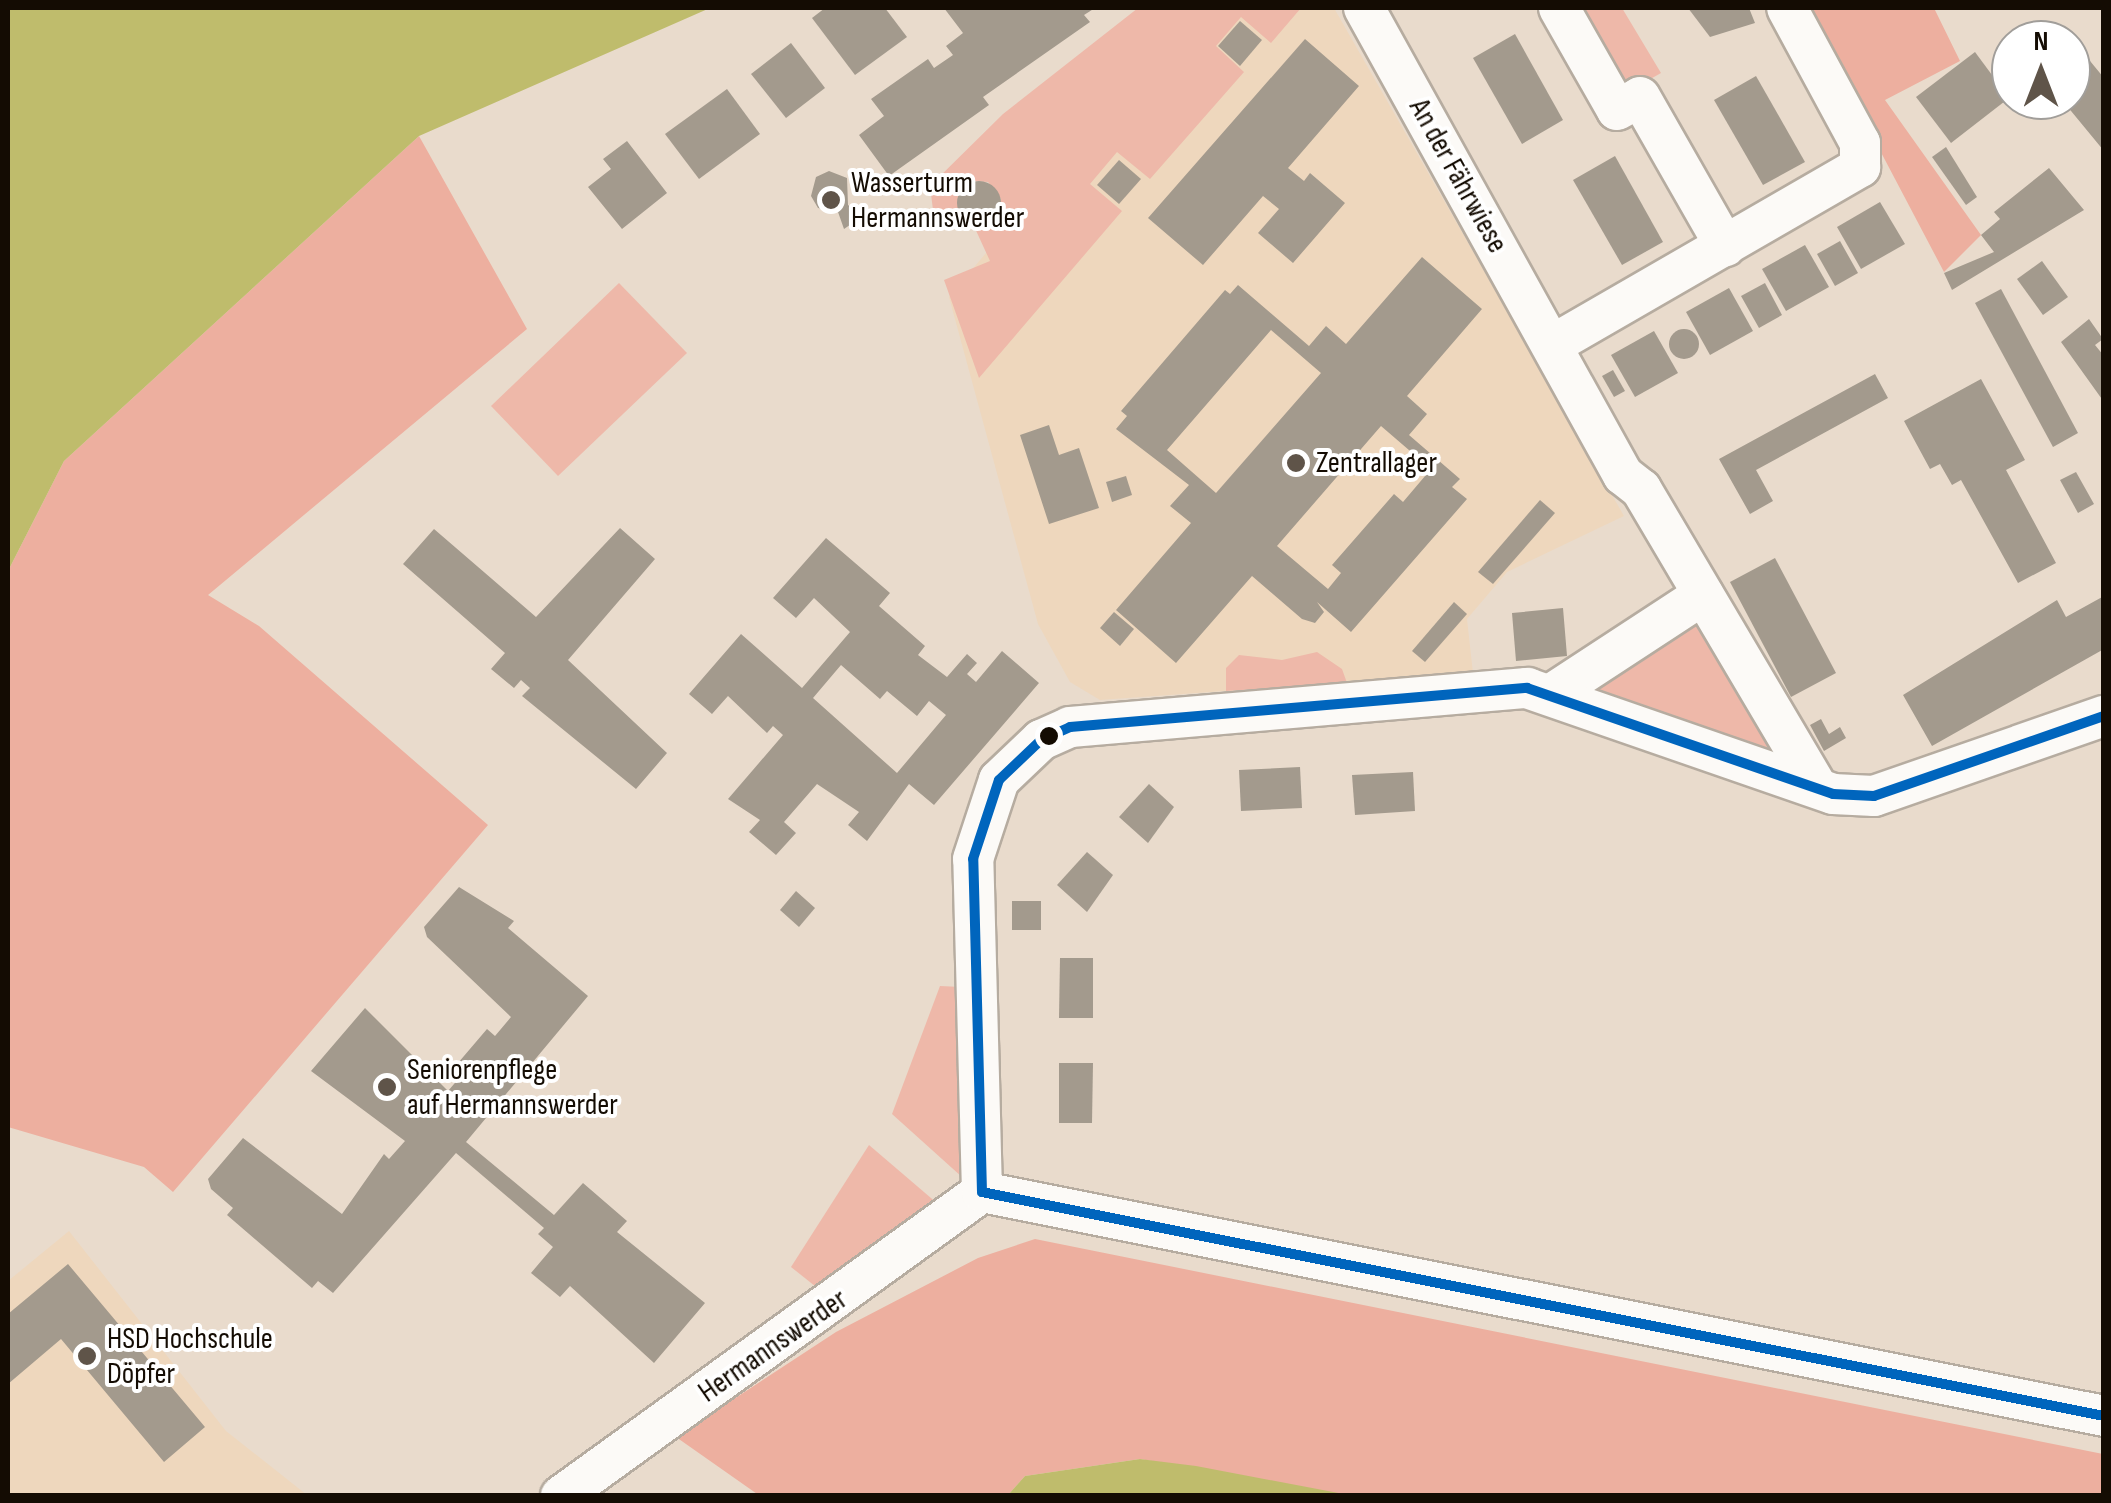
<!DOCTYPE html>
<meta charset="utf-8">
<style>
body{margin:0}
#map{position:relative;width:2111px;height:1503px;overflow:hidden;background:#e9dbcc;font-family:"Sofia Sans Condensed",sans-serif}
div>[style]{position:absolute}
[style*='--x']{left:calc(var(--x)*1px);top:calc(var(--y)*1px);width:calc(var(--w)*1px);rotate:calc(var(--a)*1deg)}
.built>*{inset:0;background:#eed7bd}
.green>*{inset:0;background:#eeb8a9}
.forest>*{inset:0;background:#edaf9f}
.water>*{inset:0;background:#bfbc6c}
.building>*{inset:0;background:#a39a8d}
.round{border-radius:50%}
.roads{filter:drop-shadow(2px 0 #b6aca0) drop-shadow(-2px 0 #b6aca0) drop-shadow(0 2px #b6aca0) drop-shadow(0 -2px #b6aca0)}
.minor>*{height:40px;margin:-20px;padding:0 20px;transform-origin:20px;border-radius:20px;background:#fcfaf7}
.bus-1>*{height:10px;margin:-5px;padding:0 5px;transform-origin:5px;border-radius:5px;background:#0065bd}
.dots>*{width:28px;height:28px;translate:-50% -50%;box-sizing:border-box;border:5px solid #fff;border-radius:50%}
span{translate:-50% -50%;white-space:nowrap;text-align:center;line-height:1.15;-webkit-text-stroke:8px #fff;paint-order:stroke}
.street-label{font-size:30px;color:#140c03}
.poi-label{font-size:30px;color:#140c03}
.left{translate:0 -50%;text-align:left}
.frame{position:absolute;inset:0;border:10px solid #140c03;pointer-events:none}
.north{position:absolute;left:1991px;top:20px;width:100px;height:100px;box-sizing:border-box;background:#fff;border:2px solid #a19e9a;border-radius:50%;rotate:0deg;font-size:28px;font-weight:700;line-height:40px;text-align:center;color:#140c03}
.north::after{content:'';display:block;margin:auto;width:35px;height:45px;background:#5f5449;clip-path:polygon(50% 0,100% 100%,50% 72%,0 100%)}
</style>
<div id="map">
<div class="built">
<div style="clip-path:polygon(1192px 8px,1334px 8px,1624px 516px,1507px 572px,1467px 619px,1473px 673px,1100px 700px,1070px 682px,1038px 624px,949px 297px)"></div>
<div style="clip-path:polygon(69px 1231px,226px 1431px,307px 1495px,8px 1496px,8px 1281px)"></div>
</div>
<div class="green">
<div style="clip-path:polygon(1138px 8px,1301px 8px,1271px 43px,1241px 17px,1216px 46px,1244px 72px,1150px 179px,1117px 152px,1090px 184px,1122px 211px,979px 378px,944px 280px,990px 261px,973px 224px,994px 219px,1001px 199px,988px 182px,973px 181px,961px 189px,961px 216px,955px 216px,933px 210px,930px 186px,1003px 114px)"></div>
<div style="clip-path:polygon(1563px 8px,1622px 8px,1661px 73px,1617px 98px)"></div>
<div style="clip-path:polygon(619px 283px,687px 353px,558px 476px,491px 406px)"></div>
<div style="clip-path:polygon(1696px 610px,1776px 756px,1594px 693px,1593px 683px)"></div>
<div style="clip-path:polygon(1317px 652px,1342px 669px,1347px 683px,1226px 691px,1226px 668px,1239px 655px,1282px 660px)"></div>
<div style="clip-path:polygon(940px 986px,961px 987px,962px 1177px,892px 1114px)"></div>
<div style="clip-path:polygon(869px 1145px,945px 1210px,825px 1294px,791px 1267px)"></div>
</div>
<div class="forest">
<div style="clip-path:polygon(1805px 8px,1934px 8px,1960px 61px,1885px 100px,1981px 235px,1944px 272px)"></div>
<div style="clip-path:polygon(419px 136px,527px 329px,208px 595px,259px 626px,488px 825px,173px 1192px,144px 1167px,8px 1127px,8px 571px,64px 461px)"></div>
<div style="clip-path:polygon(1035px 1239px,2103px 1454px,2104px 1495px,1349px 1496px,1140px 1459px,1025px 1476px,1008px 1495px,760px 1496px,676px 1437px,836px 1332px,978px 1258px)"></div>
</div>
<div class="water">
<div style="clip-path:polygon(8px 8px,710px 8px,419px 136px,64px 461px,8px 571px)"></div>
<div style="clip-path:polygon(1140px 1459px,1196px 1466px,1349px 1495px,1008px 1495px,1025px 1476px)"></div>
</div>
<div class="building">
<div style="clip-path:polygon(825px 8px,885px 8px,907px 37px,855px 75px,812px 18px)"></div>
<div style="clip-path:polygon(944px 8px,1095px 8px,1084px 15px,1090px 22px,983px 97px,989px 105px,889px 176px,859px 135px,884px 116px,871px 99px,928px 59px,934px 68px,953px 55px,946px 46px,963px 33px)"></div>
<div style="clip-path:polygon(1688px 8px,1749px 8px,1755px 23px,1710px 37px)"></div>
<div style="clip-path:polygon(1240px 21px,1262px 40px,1240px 66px,1218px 46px)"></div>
<div style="clip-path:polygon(2063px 28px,2104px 78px,2104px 151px,2062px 100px,2071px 100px,2071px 40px,2047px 40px)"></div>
<div style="clip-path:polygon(1515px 34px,1563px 120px,1522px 144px,1473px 58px)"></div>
<div style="clip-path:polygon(1305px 39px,1359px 86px,1288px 168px,1304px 181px,1310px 173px,1345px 203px,1293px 263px,1258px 233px,1279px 209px,1263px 196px,1203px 265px,1148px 218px)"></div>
<div style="clip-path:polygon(791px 43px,825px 88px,786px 118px,751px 74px)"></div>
<div style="clip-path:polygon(1975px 52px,2009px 98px,1951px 143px,1916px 97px)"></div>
<div style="clip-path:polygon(1756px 76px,1805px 162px,1763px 185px,1714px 100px)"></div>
<div style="clip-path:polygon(727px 89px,760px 134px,699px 179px,665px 134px)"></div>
<div style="clip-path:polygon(627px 141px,667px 193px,622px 229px,588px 187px,611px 169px,603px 159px)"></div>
<div style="clip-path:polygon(1946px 147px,1977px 197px,1966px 205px,1932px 157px)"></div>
<div style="clip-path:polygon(1615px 156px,1663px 242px,1622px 265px,1573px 180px)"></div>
<div style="clip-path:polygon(1119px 160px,1141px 179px,1119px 204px,1097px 185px)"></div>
<div style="clip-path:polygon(2049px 168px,2084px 210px,1952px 290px,1944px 273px,1994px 252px,1981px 235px,2000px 219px,1994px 212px)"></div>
<div style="clip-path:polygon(829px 171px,847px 178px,848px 205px,863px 216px,844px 229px,838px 212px,818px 208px,811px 196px,816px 177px)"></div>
<div class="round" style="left:957px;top:181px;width:44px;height:44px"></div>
<div style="clip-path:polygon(1880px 202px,1905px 244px,1861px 269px,1837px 227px)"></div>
<div style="clip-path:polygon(1840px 241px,1858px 273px,1835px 286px,1817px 254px)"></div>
<div style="clip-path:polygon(1805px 245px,1829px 287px,1786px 311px,1762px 269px)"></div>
<div style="clip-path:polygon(evenodd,1422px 257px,1482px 309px,1407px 396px,1427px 414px,1409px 435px,1460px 479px,1452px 487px,1467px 499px,1351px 632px,1317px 602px,1324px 612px,1315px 623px,1302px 619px,1252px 576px,1176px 663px,1116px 610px,1191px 523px,1170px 506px,1189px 485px,1116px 429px,1127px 416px,1121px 411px,1225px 290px,1230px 294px,1238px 285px,1309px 346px,1326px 326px,1346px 344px,1422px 257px,1271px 330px,1321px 373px,1216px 493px,1167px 450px,1271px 330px,1422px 257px,1381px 426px,1431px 469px,1403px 502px,1394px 494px,1332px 565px,1341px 573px,1328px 589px,1277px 546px,1381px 426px)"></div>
<div style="clip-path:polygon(2042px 261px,2068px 297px,2043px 315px,2017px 279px)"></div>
<div style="clip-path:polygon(1765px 283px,1782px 315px,1759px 328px,1741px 296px)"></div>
<div style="clip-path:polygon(1729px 288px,1753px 331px,1710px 355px,1686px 312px)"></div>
<div style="clip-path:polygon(2001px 289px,2078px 433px,2053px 447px,1975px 303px)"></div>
<div style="clip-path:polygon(2089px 319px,2103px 339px,2095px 345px,2104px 356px,2104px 402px,2061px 342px)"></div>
<div class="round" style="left:1669px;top:329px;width:30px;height:30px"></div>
<div style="clip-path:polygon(1654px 331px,1678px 373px,1635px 397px,1611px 355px)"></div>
<div style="clip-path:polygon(1613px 370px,1625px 391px,1614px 397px,1602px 376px)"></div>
<div style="clip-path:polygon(1875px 374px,1888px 398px,1756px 470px,1773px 501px,1750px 514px,1719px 459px)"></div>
<div style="clip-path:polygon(1981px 379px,2025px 460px,2006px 470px,2056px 563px,2018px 583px,1961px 480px,1952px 485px,1940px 464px,1930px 469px,1904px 421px)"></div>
<div style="clip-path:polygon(1049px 425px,1059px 455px,1079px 448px,1099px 508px,1049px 524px,1020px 435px)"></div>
<div style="clip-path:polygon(2076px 472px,2094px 504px,2078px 513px,2060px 480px)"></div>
<div style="clip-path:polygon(1126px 476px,1132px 495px,1112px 502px,1106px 482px)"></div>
<div style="clip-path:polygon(1540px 500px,1555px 513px,1493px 584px,1478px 572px)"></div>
<div style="clip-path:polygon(620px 528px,655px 559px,568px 660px,667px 753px,636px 789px,522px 696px,530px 688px,521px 680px,514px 688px,491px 669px,505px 653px,403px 564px,434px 529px,536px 617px)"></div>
<div style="clip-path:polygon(evenodd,826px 538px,890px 593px,879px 606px,925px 646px,918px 655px,947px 677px,967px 654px,977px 663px,967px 674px,976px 682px,1002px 651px,1039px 683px,934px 805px,909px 784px,867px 841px,848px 825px,859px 812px,817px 784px,784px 822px,796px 833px,776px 855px,749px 832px,760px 820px,728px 799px,783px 735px,773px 726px,767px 733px,728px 696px,712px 714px,689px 694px,741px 634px,802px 688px,850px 632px,814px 598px,796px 618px,773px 598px,826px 538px,841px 665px,880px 699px,887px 691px,917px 716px,929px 701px,946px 715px,897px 773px,813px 698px,841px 665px)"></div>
<div style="clip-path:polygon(1775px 558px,1836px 673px,1791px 697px,1730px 582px)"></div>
<div style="clip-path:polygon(2104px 596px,2104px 649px,1932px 746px,1903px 695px,2057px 600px,2066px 617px)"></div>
<div style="clip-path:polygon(1454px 602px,1467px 614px,1425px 662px,1412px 651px)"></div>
<div style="clip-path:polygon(1563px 608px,1567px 656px,1516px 661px,1512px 613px)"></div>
<div style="clip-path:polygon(1114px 612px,1134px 629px,1120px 646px,1100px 628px)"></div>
<div style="clip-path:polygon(1821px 719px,1829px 734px,1840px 727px,1846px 738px,1824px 751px,1810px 725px)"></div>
<div style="clip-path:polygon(1300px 767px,1302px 808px,1241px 811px,1239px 770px)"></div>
<div style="clip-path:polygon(1413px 772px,1415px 811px,1355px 815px,1352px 775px)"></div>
<div style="clip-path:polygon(1149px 784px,1174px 807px,1148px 843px,1119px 817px)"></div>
<div style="clip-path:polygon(1087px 852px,1113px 875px,1087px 912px,1057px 885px)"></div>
<div style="clip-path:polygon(459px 887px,514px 921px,508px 928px,588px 996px,466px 1142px,554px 1215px,583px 1183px,627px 1221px,617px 1232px,705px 1303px,654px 1363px,570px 1286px,560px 1297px,531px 1273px,553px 1247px,538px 1234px,544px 1228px,456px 1153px,333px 1293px,318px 1281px,312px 1288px,227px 1215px,233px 1208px,211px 1189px,208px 1179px,243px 1138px,342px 1214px,384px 1154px,389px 1159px,405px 1141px,311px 1071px,365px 1008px,448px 1091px,466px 1070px,458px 1063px,487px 1029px,495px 1036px,511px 1017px,427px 937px,424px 927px)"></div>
<div style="clip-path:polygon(796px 891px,815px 908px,799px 927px,780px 910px)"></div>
<div style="clip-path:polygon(1012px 901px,1041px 901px,1041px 930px,1012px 930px)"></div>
<div style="clip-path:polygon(1060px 958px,1093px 958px,1093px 1018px,1059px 1018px)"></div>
<div style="clip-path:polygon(1059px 1063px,1093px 1063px,1092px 1123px,1059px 1123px)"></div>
<div style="clip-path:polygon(68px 1264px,205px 1427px,164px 1462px,61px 1339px,8px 1384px,8px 1314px)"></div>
</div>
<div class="roads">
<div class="minor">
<div style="--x:1364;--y:8;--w:534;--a:60.99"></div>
<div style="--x:1623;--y:475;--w:23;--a:38"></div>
<div style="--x:1641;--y:489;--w:346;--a:59.4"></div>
<div style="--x:1559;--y:8;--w:117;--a:60.4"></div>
<div style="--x:1617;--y:110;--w:26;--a:-29"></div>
<div style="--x:1640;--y:97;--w:172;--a:60.3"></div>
<div style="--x:1552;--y:345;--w:356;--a:-30"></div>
<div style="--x:1860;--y:167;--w:24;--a:-90"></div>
<div style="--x:1860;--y:143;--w:153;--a:-118.4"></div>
<div style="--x:1550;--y:695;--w:183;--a:-33.2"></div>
<div style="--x:982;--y:1192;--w:333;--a:-91.5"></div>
<div style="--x:973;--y:859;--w:83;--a:-71.8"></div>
<div style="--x:999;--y:780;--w:58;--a:-43.6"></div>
<div style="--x:1041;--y:740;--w:32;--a:-24"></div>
<div style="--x:1070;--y:727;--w:459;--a:-4.9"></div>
<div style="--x:1527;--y:688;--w:324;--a:19.1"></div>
<div style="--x:1833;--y:794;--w:41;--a:2.8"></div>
<div style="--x:1874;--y:796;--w:244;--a:-19.2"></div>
<div style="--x:561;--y:1496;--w:519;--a:-35.83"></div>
<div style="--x:982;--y:1192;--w:1144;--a:11.29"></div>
</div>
</div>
<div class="bus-1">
<div style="--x:982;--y:1192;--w:333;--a:-91.5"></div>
<div style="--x:973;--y:859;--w:83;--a:-71.8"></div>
<div style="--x:999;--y:780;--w:58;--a:-43.6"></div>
<div style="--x:1041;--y:740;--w:32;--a:-24"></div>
<div style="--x:1070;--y:727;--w:459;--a:-4.9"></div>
<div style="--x:1527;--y:688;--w:324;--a:19.1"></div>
<div style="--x:1833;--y:794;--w:41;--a:2.8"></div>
<div style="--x:1874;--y:796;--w:244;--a:-19.2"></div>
<div style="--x:982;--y:1192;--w:1144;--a:11.29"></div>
</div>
<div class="dots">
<div style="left:831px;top:200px;background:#5f5449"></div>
<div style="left:1296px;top:463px;background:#5f5449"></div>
<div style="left:1049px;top:736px;background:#140c03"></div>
<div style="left:387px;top:1087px;background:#5f5449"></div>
<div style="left:87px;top:1356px;background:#5f5449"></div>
</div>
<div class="street-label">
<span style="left:1458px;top:176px;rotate:61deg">An der Fährwiese</span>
<span style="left:773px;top:1346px;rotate:-35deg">Hermannswerder</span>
</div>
<div class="poi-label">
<span class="left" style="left:851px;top:200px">Wasserturm<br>Hermannswerder</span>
<span class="left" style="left:1316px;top:463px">Zentrallager</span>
<span class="left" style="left:407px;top:1087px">Seniorenpflege<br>auf Hermannswerder</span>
<span class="left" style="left:107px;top:1356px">HSD Hochschule<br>Döpfer</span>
</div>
<div class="frame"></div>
<div class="north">N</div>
</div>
